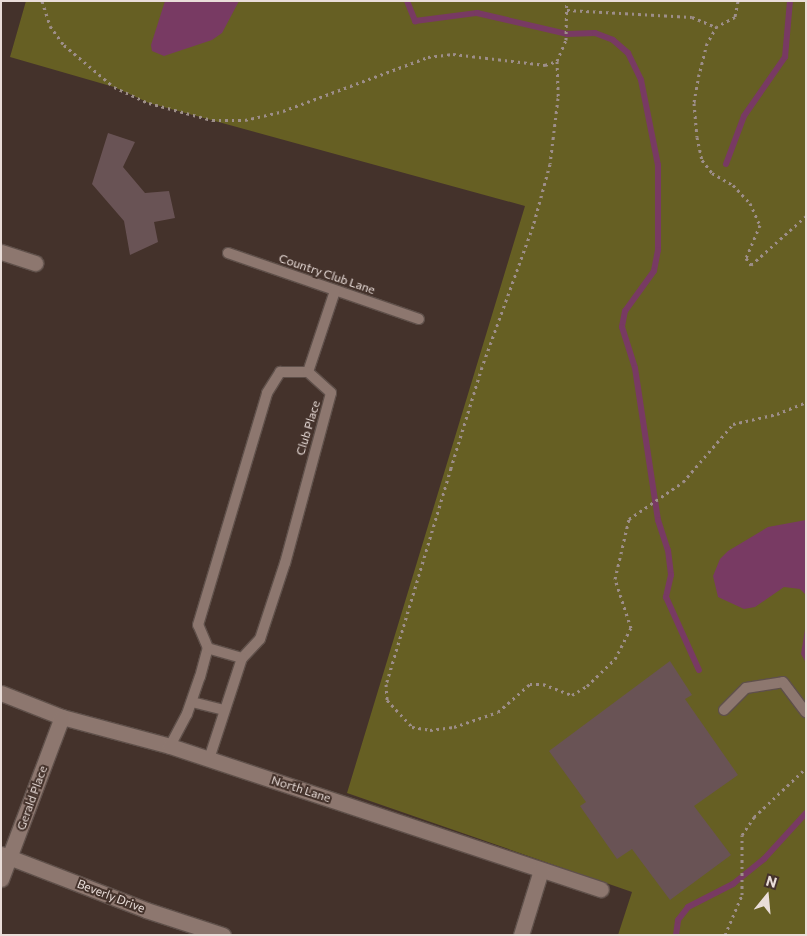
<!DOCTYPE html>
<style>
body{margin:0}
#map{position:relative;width:807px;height:936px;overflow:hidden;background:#44322b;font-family:Commissioner,sans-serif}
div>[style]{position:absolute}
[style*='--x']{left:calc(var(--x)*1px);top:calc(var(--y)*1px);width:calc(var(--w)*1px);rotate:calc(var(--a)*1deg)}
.green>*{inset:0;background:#665f23}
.water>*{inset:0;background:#783a63}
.stream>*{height:6px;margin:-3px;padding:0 3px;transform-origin:3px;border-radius:3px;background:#783a63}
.building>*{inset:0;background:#695355}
.path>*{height:3px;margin-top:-1.5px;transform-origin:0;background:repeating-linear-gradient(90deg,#9d8e89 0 2.5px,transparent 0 6.5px)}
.roads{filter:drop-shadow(1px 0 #5f504a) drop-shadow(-1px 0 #5f504a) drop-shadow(0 1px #5f504a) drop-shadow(0 -1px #5f504a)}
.service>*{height:10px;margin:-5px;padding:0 5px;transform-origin:5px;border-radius:5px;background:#8d776f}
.minor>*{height:15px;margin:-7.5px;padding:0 7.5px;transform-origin:7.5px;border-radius:7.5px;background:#8d776f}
span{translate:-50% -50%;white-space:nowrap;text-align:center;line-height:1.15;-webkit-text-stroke:4px #44322b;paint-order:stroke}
.street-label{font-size:12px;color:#e9ddd9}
.frame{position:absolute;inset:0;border:2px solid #e9ddd9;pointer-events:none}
.north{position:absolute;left:742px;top:871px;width:50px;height:50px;-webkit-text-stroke:4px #44322b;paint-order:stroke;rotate:17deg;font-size:14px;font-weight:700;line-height:20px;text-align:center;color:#e9ddd9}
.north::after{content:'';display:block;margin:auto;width:18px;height:22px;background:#e9ddd9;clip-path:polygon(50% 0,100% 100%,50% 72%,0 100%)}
</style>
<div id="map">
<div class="green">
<div style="clip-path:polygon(26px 1px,806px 1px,806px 935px,618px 935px,632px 892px,347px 793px,525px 206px,149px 103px,114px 87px,10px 57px)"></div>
</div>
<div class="water">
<div style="clip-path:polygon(165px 1px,239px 1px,222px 33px,212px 40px,164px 56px,152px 51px,151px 45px)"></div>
<div style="clip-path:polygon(806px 520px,806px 595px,800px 589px,784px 587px,755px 607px,744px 609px,718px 597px,713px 576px,720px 559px,728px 551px,768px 527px)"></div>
<div style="clip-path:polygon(806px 623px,806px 663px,801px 654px)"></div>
</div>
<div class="stream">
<div style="--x:407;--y:1;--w:22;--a:68"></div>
<div style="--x:415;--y:21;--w:63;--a:-7.4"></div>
<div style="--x:477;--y:13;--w:92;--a:13.1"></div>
<div style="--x:567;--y:34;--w:28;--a:-2"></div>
<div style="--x:595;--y:33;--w:19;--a:21"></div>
<div style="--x:613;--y:40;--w:20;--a:41"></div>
<div style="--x:628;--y:53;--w:30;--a:64"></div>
<div style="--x:641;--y:80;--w:87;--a:78.7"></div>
<div style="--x:658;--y:165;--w:85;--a:90"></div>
<div style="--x:658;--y:250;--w:21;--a:101"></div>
<div style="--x:654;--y:271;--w:49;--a:125.9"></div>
<div style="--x:625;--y:311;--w:16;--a:101"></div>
<div style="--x:622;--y:327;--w:43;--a:72.4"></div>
<div style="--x:635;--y:368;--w:154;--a:81.4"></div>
<div style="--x:658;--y:520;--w:32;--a:72"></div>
<div style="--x:668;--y:550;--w:25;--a:83"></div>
<div style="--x:671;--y:575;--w:23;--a:103"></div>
<div style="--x:666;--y:597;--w:80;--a:65.7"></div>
<div style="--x:726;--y:164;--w:51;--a:-69.4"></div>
<div style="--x:744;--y:116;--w:72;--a:-55.2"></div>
<div style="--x:785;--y:57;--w:56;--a:-84.9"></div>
<div style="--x:676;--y:935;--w:15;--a:-82"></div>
<div style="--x:678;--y:920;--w:16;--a:-52"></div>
<div style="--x:688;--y:907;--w:51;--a:-27.1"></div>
<div style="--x:733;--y:884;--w:40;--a:-39"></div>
<div style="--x:764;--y:859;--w:62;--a:-47.6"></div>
</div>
<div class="building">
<div style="clip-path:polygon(108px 133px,135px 142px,123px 167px,145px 193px,169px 191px,175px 218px,154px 222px,158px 242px,130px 255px,124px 221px,92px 184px)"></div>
<div style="clip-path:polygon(670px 661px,692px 695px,685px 699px,738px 775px,694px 806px,731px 855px,670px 900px,632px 849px,617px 859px,580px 806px,586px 802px,549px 751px)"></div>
</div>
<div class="path">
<div style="--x:42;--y:1;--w:26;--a:72"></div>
<div style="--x:50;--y:26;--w:24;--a:54"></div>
<div style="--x:64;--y:45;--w:65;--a:40"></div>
<div style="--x:114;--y:87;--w:38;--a:25"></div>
<div style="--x:149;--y:103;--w:65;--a:15.1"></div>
<div style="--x:212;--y:120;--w:33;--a:0"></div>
<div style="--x:245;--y:120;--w:39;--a:-13"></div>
<div style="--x:283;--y:111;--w:155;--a:-20.4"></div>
<div style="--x:428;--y:57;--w:25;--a:-7"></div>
<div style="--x:453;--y:54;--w:93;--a:6.8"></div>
<div style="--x:545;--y:65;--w:13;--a:-18"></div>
<div style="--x:557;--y:61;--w:23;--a:-67"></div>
<div style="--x:566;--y:40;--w:39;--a:-89"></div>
<div style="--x:738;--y:1;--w:16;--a:101"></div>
<div style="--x:735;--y:17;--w:20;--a:153"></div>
<div style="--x:717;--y:26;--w:20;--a:120"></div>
<div style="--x:707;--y:43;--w:32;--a:104"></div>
<div style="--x:699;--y:74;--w:29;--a:100"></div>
<div style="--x:694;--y:103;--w:34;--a:85"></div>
<div style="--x:697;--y:137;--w:24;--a:78"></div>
<div style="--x:702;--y:160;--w:16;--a:52"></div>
<div style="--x:712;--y:173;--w:24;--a:30"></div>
<div style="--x:733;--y:185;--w:25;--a:47"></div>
<div style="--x:750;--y:203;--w:24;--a:66"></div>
<div style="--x:760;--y:225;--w:36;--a:113"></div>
<div style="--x:746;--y:258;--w:9;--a:54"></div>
<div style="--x:751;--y:265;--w:74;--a:-41.7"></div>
<div style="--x:567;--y:10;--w:125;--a:3.2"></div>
<div style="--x:692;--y:17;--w:23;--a:23"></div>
<div style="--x:557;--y:61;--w:37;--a:88"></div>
<div style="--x:558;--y:98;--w:66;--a:96.9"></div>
<div style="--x:550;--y:164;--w:64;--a:105.3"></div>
<div style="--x:533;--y:226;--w:150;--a:109.9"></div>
<div style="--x:482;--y:367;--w:106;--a:107.1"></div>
<div style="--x:451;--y:468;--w:226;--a:106.7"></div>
<div style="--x:386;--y:684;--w:16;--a:86"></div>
<div style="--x:387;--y:700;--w:37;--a:47"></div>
<div style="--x:412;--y:727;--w:18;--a:9"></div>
<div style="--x:430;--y:730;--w:24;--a:-7"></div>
<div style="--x:454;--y:727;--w:46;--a:-18.8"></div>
<div style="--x:498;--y:712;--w:43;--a:-41.2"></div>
<div style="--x:530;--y:684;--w:13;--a:0"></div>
<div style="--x:543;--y:684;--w:31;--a:21"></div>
<div style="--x:572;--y:695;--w:17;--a:-31"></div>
<div style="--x:587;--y:686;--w:39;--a:-44"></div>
<div style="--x:615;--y:659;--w:35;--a:-63"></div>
<div style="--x:631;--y:628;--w:52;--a:-108.1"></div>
<div style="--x:615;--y:579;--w:62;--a:-76.9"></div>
<div style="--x:629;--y:519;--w:65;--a:-34.4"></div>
<div style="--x:683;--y:482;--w:77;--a:-49.2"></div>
<div style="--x:733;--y:424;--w:45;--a:-12.8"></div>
<div style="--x:777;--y:414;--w:31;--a:-22"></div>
<div style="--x:725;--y:935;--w:43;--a:-67"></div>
<div style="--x:742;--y:895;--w:60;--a:-90"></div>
<div style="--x:742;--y:835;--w:22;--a:-56"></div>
<div style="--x:754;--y:817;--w:71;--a:-43.3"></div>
</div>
<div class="roads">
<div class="service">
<div style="--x:228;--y:253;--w:202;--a:19.1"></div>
<div style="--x:308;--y:372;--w:85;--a:-71.6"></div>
<div style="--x:192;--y:702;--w:33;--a:14"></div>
<div style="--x:724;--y:710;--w:31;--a:-45"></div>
<div style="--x:746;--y:688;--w:37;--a:-9"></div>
<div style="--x:783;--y:682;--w:38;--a:53"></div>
<div style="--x:170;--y:746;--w:36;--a:-62"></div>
<div style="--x:187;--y:714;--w:39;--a:-71"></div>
<div style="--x:200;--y:677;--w:30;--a:-75"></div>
<div style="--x:208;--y:648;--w:25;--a:-113"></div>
<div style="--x:198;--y:625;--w:242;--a:-73.4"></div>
<div style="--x:267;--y:393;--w:25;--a:-58"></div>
<div style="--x:280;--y:372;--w:28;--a:0"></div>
<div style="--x:308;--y:372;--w:31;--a:42"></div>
<div style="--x:331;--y:393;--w:176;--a:105.1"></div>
<div style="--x:285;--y:563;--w:80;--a:108.2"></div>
<div style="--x:260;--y:639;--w:26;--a:133"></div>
<div style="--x:242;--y:658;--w:35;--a:-164"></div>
<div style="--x:209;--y:759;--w:106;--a:-71.9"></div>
</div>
<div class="minor">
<div style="--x:1;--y:252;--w:36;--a:18"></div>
<div style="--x:1;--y:693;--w:66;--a:21.5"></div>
<div style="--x:62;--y:717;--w:112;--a:15"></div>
<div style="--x:170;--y:746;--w:454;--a:18.4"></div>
<div style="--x:1;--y:854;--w:155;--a:21.1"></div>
<div style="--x:146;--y:910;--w:81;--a:18"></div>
<div style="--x:1;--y:879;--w:173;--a:-69.4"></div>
<div style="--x:521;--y:935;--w:68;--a:-72.9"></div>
</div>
</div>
<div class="street-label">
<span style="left:327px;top:274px;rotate:19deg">Country Club Lane</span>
<span style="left:308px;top:428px;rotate:-73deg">Club Place</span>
<span style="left:301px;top:789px;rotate:18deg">North Lane</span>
<span style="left:32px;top:798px;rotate:-70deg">Gerald Place</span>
<span style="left:111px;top:896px;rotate:21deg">Beverly Drive</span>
</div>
<div class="frame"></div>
<div class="north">N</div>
</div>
